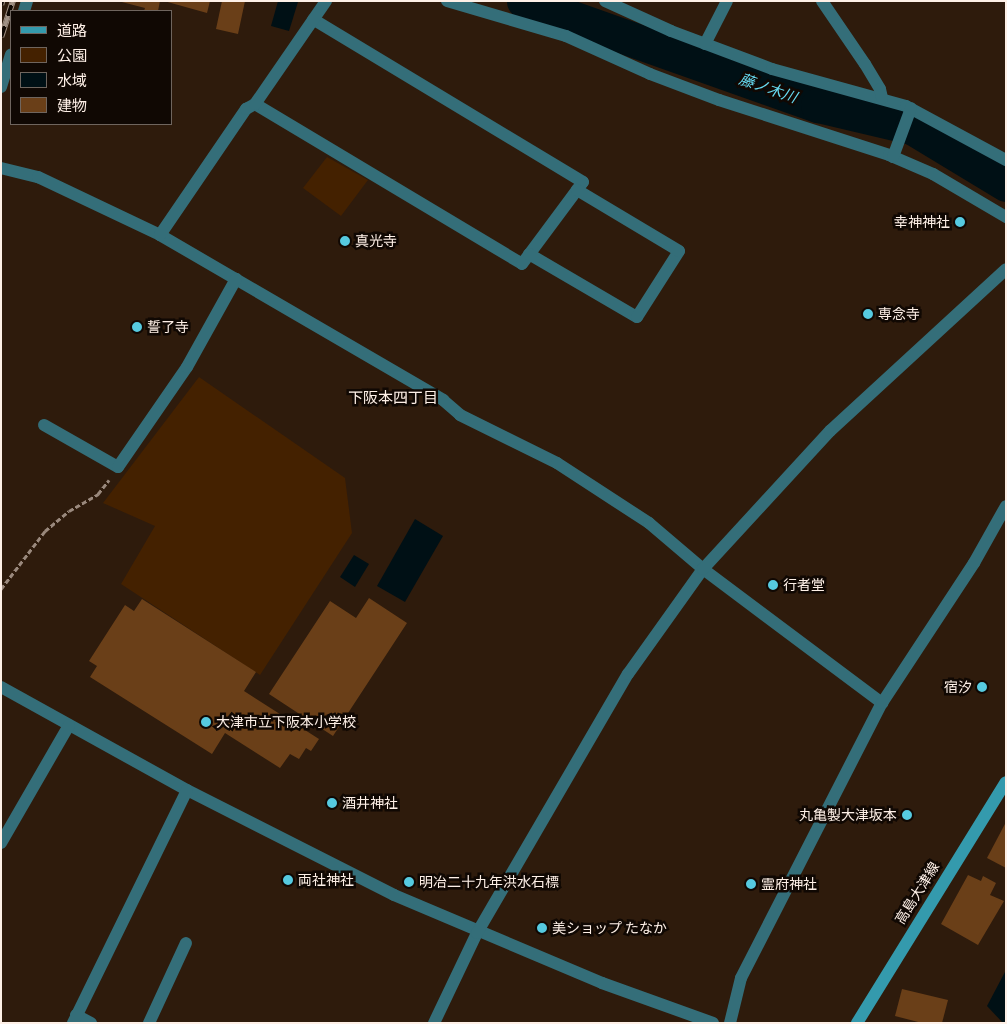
<!DOCTYPE html>
<meta charset="utf-8">
<style>
body{margin:0}
#map{position:relative;width:1007px;height:1024px;overflow:hidden;background:#2e1b0c;font-family:"Exo 2","Noto Sans JP",sans-serif}
div>[style]{position:absolute}
[style*='--x']{left:calc(var(--x)*1px);top:calc(var(--y)*1px);width:calc(var(--w)*1px);rotate:calc(var(--a)*1deg)}
.green>*{inset:0;background:#442100}
.water>*{inset:0;background:#001015}
.river>*{height:35px;margin:-17.5px;padding:0 17.5px;transform-origin:17.5px;border-radius:17.5px;background:#001015}
.building>*{inset:0;background:#6a3f18}
.path>*{height:3px;margin-top:-1.5px;transform-origin:0;background:repeating-linear-gradient(90deg,#9a897d 0 5px,transparent 0 7.5px)}
.street>*{height:12px;margin:-6px;padding:0 6px;transform-origin:6px;border-radius:6px;background:#346e79}
.secondary>*{height:12px;margin:-6px;padding:0 6px;transform-origin:6px;border-radius:6px;background:#349aad}
.rail>*{height:5.5px;margin-top:-2.75px;transform-origin:0;background:repeating-linear-gradient(90deg,#100803 0 11px,#a19185 0 22px);box-sizing:border-box;border-block:1px solid #a19185}
.dots>*{width:14px;height:14px;translate:-50% -50%;box-sizing:border-box;border:2px solid #100803;border-radius:50%}
span{translate:-50% -50%;white-space:nowrap;text-align:center;line-height:1.15;-webkit-text-stroke:5px #100803;paint-order:stroke}
.poi-label{font-size:14px;color:#fef0e7}
.right{translate:-100% -50%;text-align:right}
.left{translate:0 -50%;text-align:left}
.street-label{font-size:14px;color:#fef0e7}
.water-label{font-size:15px;color:#67dcf3;font-style:italic}
.neighbourhood-label{font-size:15px;color:#fef0e7}
.frame{position:absolute;inset:0;border:2px solid #fef0e7;pointer-events:none}
.legend{position:absolute;left:10px;top:10px;width:162px;height:115px;box-sizing:border-box;background:#100803;border:1px solid #6f655e;margin:0;padding:6px 9px;list-style:none;font-size:15px;color:#fef0e7}
.legend li{display:flex;align-items:center;gap:10px;height:25px}
.legend b{width:25px;border:1px solid #6f655e}
</style>
<div id="map">
<div class="green">
<div style="clip-path:polygon(327px 157px,368px 180px,341px 216px,303px 188px)"></div>
<div style="clip-path:polygon(199px 377px,345px 478px,352px 533px,260px 675px,121px 584px,155px 526px,103px 503px)"></div>
</div>
<div class="water">
<div style="clip-path:polygon(278px 1px,298px 2px,289px 31px,271px 26px)"></div>
<div style="clip-path:polygon(415px 519px,443px 536px,405px 602px,377px 586px)"></div>
<div style="clip-path:polygon(354px 555px,369px 564px,355px 587px,340px 577px)"></div>
<div style="clip-path:polygon(1006px 970px,1006px 1023px,1003px 1023px,987px 1006px)"></div>
</div>
<div class="river">
<div style="--x:524;--y:1;--w:312;--a:19.5"></div>
<div style="--x:818;--y:105;--w:97;--a:13.2"></div>
<div style="--x:912;--y:127;--w:110;--a:31.2"></div>
</div>
<div class="building">
<div style="clip-path:polygon(118px 1px,160px 1px,158px 11px,144px 11px,145px 8px)"></div>
<div style="clip-path:polygon(164px 1px,210px 1px,207px 13px)"></div>
<div style="clip-path:polygon(222px 1px,245px 1px,238px 34px,216px 29px)"></div>
<div style="clip-path:polygon(369px 598px,407px 623px,333px 736px,269px 694px,330px 601px,356px 618px)"></div>
<div style="clip-path:polygon(142px 599px,256px 672px,244px 691px,319px 739px,311px 751px,306px 748px,299px 759px,290px 754px,280px 768px,225px 733px,212px 754px,90px 677px,97px 666px,89px 661px,125px 605px,134px 611px)"></div>
<div style="clip-path:polygon(1006px 822px,1006px 868px,987px 858px)"></div>
<div style="clip-path:polygon(968px 875px,981px 881px,983px 876px,996px 883px,990px 895px,1004px 901px,978px 945px,941px 924px)"></div>
<div style="clip-path:polygon(902px 989px,948px 1000px,942px 1023px,922px 1023px,895px 1016px)"></div>
</div>
<div class="path">
<div style="--x:1;--y:589;--w:73;--a:-52.8"></div>
<div style="--x:45;--y:531;--w:31;--a:-40"></div>
<div style="--x:69;--y:511;--w:34;--a:-30"></div>
<div style="--x:98;--y:494;--w:18;--a:-52"></div>
</div>
<div class="street">
<div style="--x:447;--y:1;--w:124;--a:16.4"></div>
<div style="--x:566;--y:36;--w:92;--a:24.3"></div>
<div style="--x:650;--y:74;--w:74;--a:20.6"></div>
<div style="--x:719;--y:100;--w:179;--a:17.9"></div>
<div style="--x:889;--y:155;--w:48;--a:23.4"></div>
<div style="--x:933;--y:174;--w:85;--a:30.5"></div>
<div style="--x:605;--y:1;--w:72;--a:24.4"></div>
<div style="--x:671;--y:31;--w:108;--a:20.6"></div>
<div style="--x:772;--y:69;--w:139;--a:15.4"></div>
<div style="--x:906;--y:106;--w:114;--a:28.4"></div>
<div style="--x:822;--y:1;--w:76;--a:55.7"></div>
<div style="--x:865;--y:64;--w:29;--a:59"></div>
<div style="--x:880;--y:89;--w:9;--a:77"></div>
<div style="--x:24;--y:11;--w:10;--a:-73"></div>
<div style="--x:705;--y:44;--w:48;--a:-62.9"></div>
<div style="--x:1;--y:87;--w:34;--a:-73"></div>
<div style="--x:255;--y:104;--w:311;--a:30.9"></div>
<div style="--x:522;--y:264;--w:102;--a:-53.4"></div>
<div style="--x:583;--y:182;--w:315;--a:-148.9"></div>
<div style="--x:893;--y:157;--w:52;--a:-69.8"></div>
<div style="--x:1;--y:168;--w:38;--a:14"></div>
<div style="--x:38;--y:177;--w:135;--a:25.4"></div>
<div style="--x:160;--y:235;--w:328;--a:30.2"></div>
<div style="--x:443;--y:400;--w:23;--a:41"></div>
<div style="--x:460;--y:415;--w:108;--a:26.3"></div>
<div style="--x:557;--y:463;--w:110;--a:33.1"></div>
<div style="--x:649;--y:523;--w:71;--a:40.4"></div>
<div style="--x:703;--y:569;--w:224;--a:36.8"></div>
<div style="--x:160;--y:235;--w:153;--a:-55.7"></div>
<div style="--x:246;--y:109;--w:10;--a:-29"></div>
<div style="--x:255;--y:104;--w:125;--a:-55.4"></div>
<div style="--x:529;--y:254;--w:125;--a:30.3"></div>
<div style="--x:637;--y:317;--w:78;--a:-57.5"></div>
<div style="--x:679;--y:251;--w:119;--a:-149.1"></div>
<div style="--x:44;--y:425;--w:85;--a:29.6"></div>
<div style="--x:118;--y:467;--w:121;--a:-55.4"></div>
<div style="--x:187;--y:367;--w:101;--a:-60.9"></div>
<div style="--x:1;--y:687;--w:213;--a:29"></div>
<div style="--x:187;--y:790;--w:232;--a:26.9"></div>
<div style="--x:394;--y:895;--w:226;--a:22.9"></div>
<div style="--x:602;--y:983;--w:118;--a:19.8"></div>
<div style="--x:1;--y:843;--w:136;--a:-60"></div>
<div style="--x:76;--y:1015;--w:17;--a:28"></div>
<div style="--x:73;--y:1023;--w:259;--a:-63.9"></div>
<div style="--x:149;--y:1023;--w:88;--a:-65.2"></div>
<div style="--x:434;--y:1023;--w:100;--a:-64.5"></div>
<div style="--x:477;--y:933;--w:300;--a:-59.8"></div>
<div style="--x:628;--y:674;--w:129;--a:-54.5"></div>
<div style="--x:703;--y:569;--w:188;--a:-47.4"></div>
<div style="--x:830;--y:431;--w:239;--a:-42.6"></div>
<div style="--x:730;--y:1023;--w:46;--a:-76.3"></div>
<div style="--x:741;--y:978;--w:309;--a:-62.9"></div>
<div style="--x:882;--y:703;--w:168;--a:-56.7"></div>
<div style="--x:974;--y:563;--w:65;--a:-60.7"></div>
</div>
<div class="secondary">
<div style="--x:857;--y:1023;--w:283;--a:-58.3"></div>
</div>
<div class="rail">
<div style="--x:1;--y:5;--w:4;--a:-76"></div>
<div style="--x:1;--y:37;--w:38;--a:-72"></div>
</div>
<div class="dots">
<div style="left:960px;top:222px;background:#56cae0"></div>
<div style="left:345px;top:241px;background:#56cae0"></div>
<div style="left:868px;top:314px;background:#56cae0"></div>
<div style="left:137px;top:327px;background:#56cae0"></div>
<div style="left:773px;top:585px;background:#56cae0"></div>
<div style="left:982px;top:687px;background:#56cae0"></div>
<div style="left:206px;top:722px;background:#56cae0"></div>
<div style="left:332px;top:803px;background:#56cae0"></div>
<div style="left:907px;top:815px;background:#56cae0"></div>
<div style="left:288px;top:880px;background:#56cae0"></div>
<div style="left:409px;top:882px;background:#56cae0"></div>
<div style="left:751px;top:884px;background:#56cae0"></div>
<div style="left:542px;top:928px;background:#56cae0"></div>
</div>
<div class="poi-label">
<span class="right" style="left:950px;top:222px">幸神神社</span>
<span class="left" style="left:355px;top:241px">真光寺</span>
<span class="left" style="left:878px;top:314px">専念寺</span>
<span class="left" style="left:147px;top:327px">誓了寺</span>
<span class="left" style="left:783px;top:585px">行者堂</span>
<span class="right" style="left:972px;top:687px">宿汐</span>
<span class="left" style="left:216px;top:722px">大津市立下阪本小学校</span>
<span class="left" style="left:342px;top:803px">酒井神社</span>
<span class="right" style="left:897px;top:815px">丸亀製大津坂本</span>
<span class="left" style="left:298px;top:880px">両社神社</span>
<span class="left" style="left:419px;top:882px">明冶二十九年洪水石標</span>
<span class="left" style="left:761px;top:884px">霊府神社</span>
<span class="left" style="left:552px;top:928px">美ショップ たなか</span>
</div>
<div class="street-label">
<span style="left:917px;top:893px;rotate:-58deg">高島大津線</span>
</div>
<div class="water-label">
<span style="left:768px;top:88px;rotate:19deg">藤ノ木川</span>
</div>
<div class="neighbourhood-label">
<span style="left:393px;top:398px">下阪本四丁目</span>
</div>
<div class="frame"></div>
<ul class="legend">
<li><b style="height:6px;background:#349aad"></b>道路</li>
<li><b style="height:14px;background:#442100"></b>公園</li>
<li><b style="height:14px;background:#001015"></b>水域</li>
<li><b style="height:14px;background:#6a3f18"></b>建物</li>
</ul>
</div>
